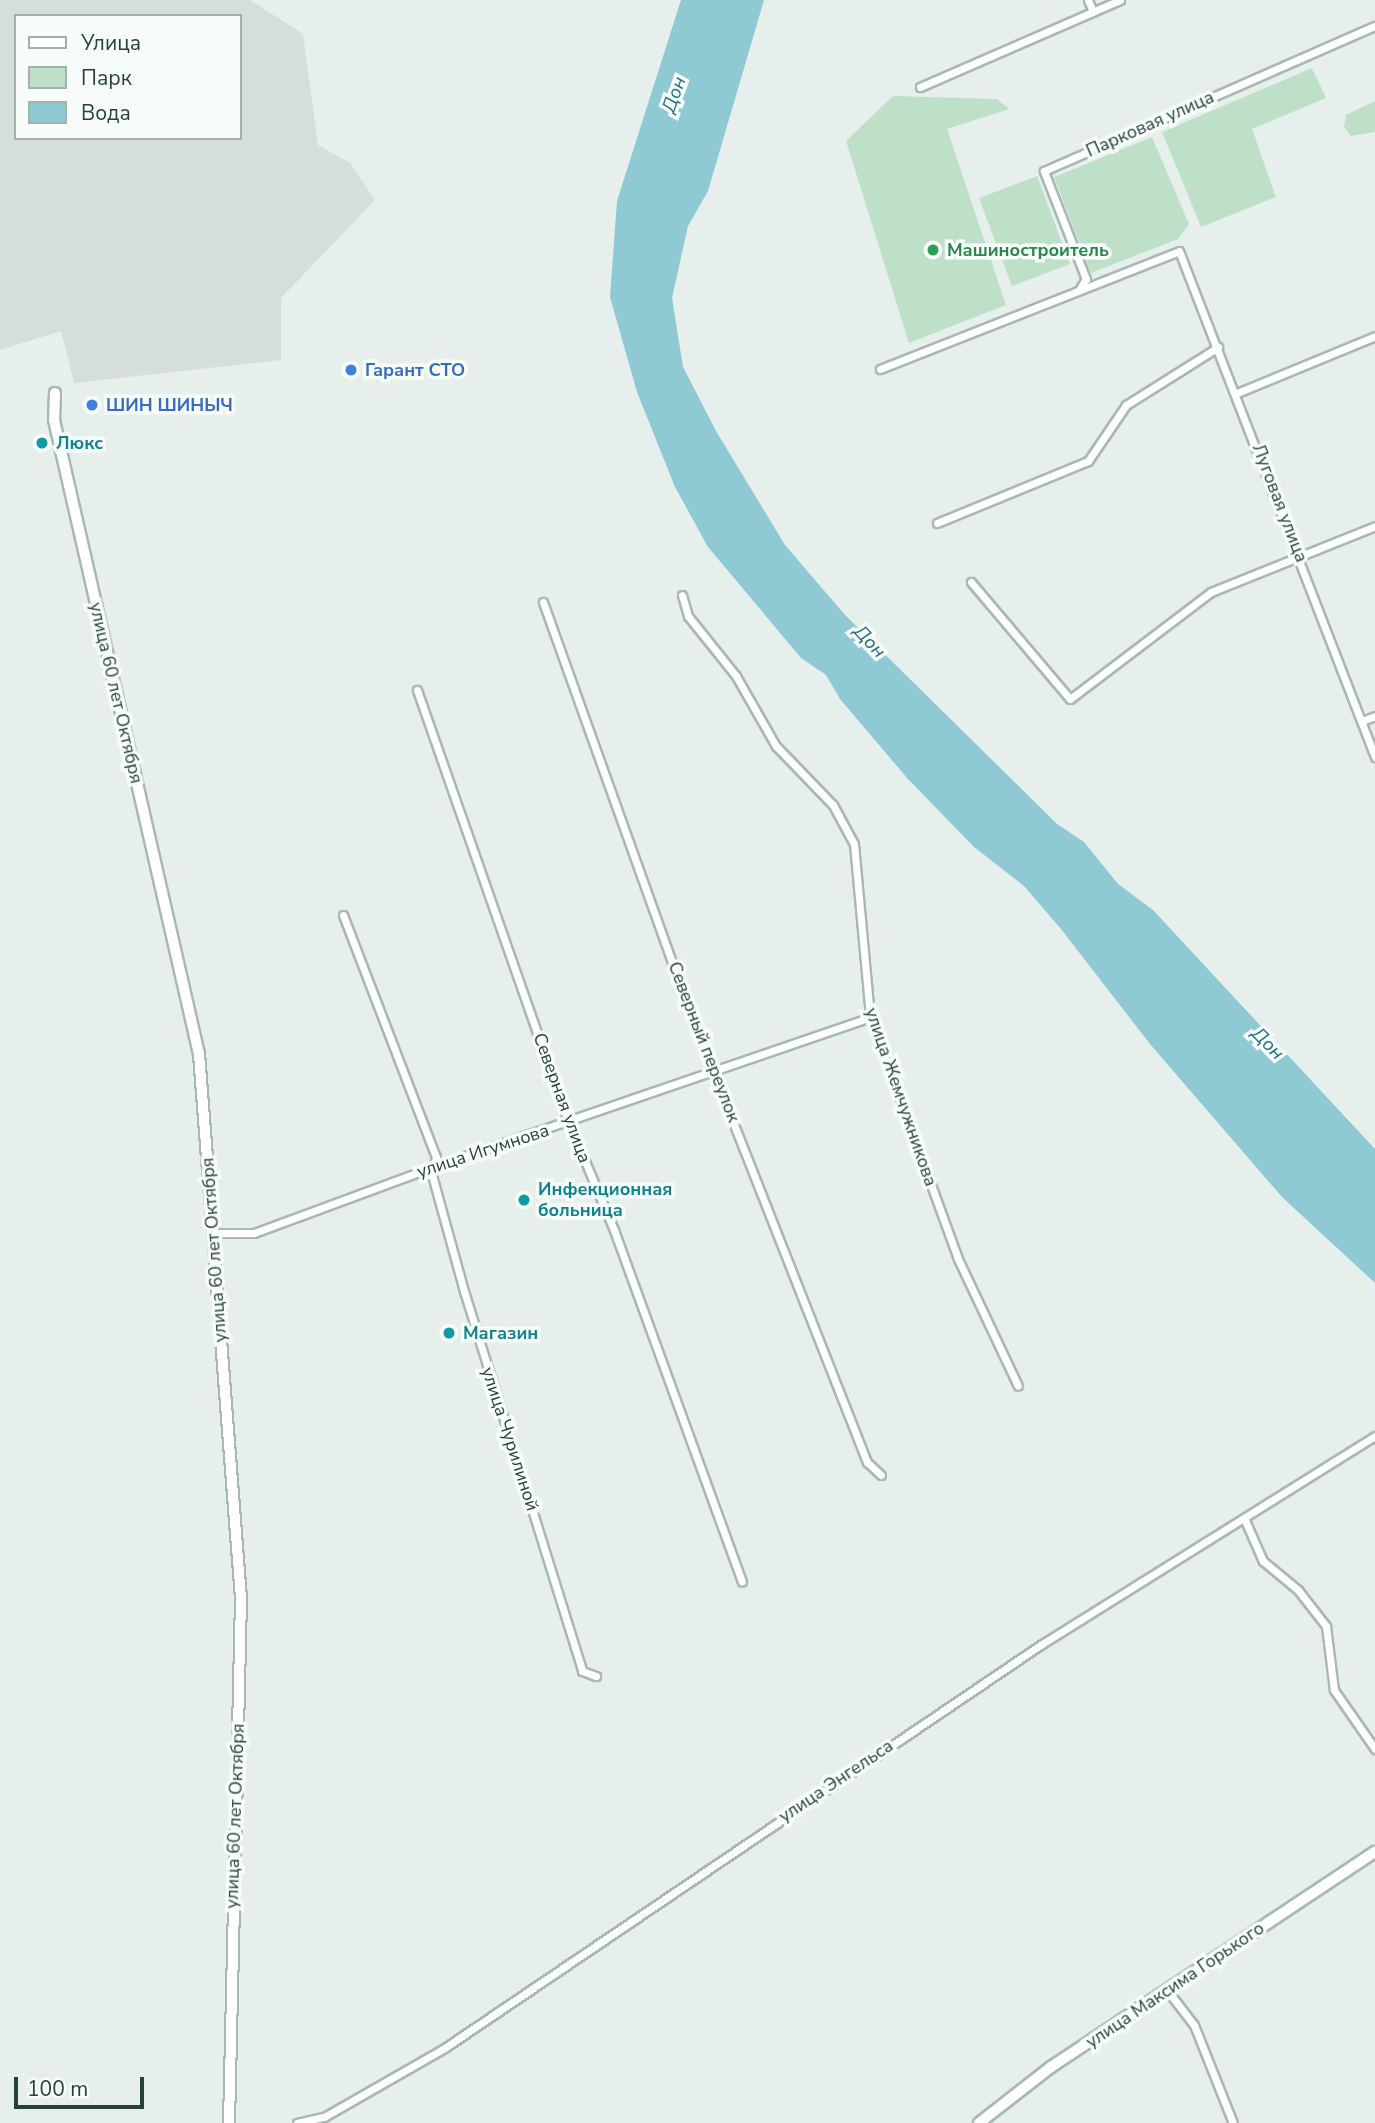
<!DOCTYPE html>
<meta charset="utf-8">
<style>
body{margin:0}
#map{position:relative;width:1375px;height:2123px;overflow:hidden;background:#e6efeb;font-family:"Nunito Sans",sans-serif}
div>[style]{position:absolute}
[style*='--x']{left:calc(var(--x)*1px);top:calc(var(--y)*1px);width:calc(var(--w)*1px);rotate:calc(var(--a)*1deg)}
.built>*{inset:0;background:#d4dfda}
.green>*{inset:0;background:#bfe0c8}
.water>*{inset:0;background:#8ec9d4}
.roads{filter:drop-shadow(2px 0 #a8b8b2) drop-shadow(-2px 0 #a8b8b2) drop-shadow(0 2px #a8b8b2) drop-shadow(0 -2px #a8b8b2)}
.street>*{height:7px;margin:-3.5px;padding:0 3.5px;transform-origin:3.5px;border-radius:3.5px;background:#fff}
.secondary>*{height:10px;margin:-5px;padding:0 5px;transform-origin:5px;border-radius:5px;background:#fff}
.dots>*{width:19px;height:19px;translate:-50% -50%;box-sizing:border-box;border:4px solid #f7fbf9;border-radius:50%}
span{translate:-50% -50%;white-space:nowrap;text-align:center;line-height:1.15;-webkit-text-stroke:7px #f7fbf9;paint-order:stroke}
.street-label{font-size:18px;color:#24423a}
.leisure-label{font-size:18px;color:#27864d;font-weight:700}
.left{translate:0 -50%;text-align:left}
.shop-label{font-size:18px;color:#366cbe;font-weight:700}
.culture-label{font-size:18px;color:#0d838f;font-weight:700}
.water-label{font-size:19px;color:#1c6f80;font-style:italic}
.legend{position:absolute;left:14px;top:14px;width:228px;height:126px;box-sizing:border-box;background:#f7fbf9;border:2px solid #a3b1ad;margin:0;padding:9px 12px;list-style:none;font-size:21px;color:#24423a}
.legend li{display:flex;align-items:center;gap:14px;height:35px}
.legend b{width:35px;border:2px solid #a3b1ad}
.scale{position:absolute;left:14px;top:2077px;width:130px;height:32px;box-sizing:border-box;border:4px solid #24423a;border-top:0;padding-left:9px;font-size:21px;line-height:24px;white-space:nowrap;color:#24423a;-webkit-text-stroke:5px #f7fbf9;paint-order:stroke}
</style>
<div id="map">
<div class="built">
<div style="clip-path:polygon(evenodd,0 0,250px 0,303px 34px,318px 145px,350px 163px,375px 200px,281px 298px,281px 360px,74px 383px,61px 331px,0 350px,0 0,16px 16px,240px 16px,240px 138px,16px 138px,16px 16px)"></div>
</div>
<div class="green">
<div style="clip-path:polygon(1312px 68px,1326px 98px,1252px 129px,1276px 197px,1201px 227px,1162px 132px)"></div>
<div style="clip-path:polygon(893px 96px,997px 99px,1009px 109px,947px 129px,1006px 305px,909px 343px,846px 141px)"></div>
<div style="clip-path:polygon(1375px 101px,1375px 132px,1351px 136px,1344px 127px,1346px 115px)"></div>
<div style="clip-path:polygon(1152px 137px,1189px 224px,1178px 239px,1091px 273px,1054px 177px)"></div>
<div style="clip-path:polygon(1037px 176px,1070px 264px,1012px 286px,979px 198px)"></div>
</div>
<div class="water">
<div style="clip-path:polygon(681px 0,764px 0,708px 191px,688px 226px,672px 298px,683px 367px,716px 431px,785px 545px,845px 615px,1057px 824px,1084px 842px,1118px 884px,1153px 910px,1375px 1149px,1375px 1283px,1282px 1197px,1150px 1044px,1061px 929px,1024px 886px,974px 847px,908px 779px,840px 699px,826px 675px,801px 658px,708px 547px,675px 487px,637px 392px,610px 297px,617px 201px)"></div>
</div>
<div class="roads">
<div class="street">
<div style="--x:1088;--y:0;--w:13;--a:67"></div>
<div style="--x:920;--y:87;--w:218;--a:-23.5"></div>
<div style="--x:1079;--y:290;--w:13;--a:-58"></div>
<div style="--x:1086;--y:279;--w:116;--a:-111.3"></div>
<div style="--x:1044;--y:171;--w:361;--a:-23.7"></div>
<div style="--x:880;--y:369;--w:321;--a:-21.5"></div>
<div style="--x:1179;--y:251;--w:543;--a:68.83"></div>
<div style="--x:1237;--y:393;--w:149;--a:-22.4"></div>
<div style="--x:937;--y:523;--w:163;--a:-22.3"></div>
<div style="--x:1088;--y:461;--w:68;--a:-55.8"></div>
<div style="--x:1126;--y:405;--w:109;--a:-32.2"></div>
<div style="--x:971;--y:582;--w:153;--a:49.8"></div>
<div style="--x:1070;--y:699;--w:177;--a:-37.2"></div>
<div style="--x:1211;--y:592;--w:177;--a:-21.9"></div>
<div style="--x:682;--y:595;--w:22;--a:74"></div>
<div style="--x:688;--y:616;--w:77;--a:51.3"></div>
<div style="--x:736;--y:676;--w:81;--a:60.3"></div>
<div style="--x:776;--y:746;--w:82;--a:46"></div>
<div style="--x:833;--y:805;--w:44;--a:61.7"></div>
<div style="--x:854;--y:844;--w:174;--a:84.7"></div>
<div style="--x:870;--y:1017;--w:258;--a:70"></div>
<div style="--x:958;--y:1259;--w:140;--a:64.7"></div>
<div style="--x:543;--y:602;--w:447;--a:70.3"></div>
<div style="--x:694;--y:1023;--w:472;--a:68.5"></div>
<div style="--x:867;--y:1462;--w:19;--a:43"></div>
<div style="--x:417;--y:690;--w:459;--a:70.7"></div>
<div style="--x:569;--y:1123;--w:116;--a:67.2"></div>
<div style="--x:614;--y:1230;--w:374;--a:70"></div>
<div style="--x:1362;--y:721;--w:14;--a:-21"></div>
<div style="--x:343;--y:915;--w:259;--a:69"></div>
<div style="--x:436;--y:1157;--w:18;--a:103"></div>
<div style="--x:432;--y:1175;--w:120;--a:74.6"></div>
<div style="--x:464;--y:1291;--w:398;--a:72.7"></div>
<div style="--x:582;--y:1671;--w:15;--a:20"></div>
<div style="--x:213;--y:1233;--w:41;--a:0"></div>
<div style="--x:254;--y:1233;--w:184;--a:-20.3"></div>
<div style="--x:427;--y:1169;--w:468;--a:-18.9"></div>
<div style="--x:1244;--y:1518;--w:47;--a:66.2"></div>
<div style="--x:1263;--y:1561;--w:45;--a:39.6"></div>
<div style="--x:1298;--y:1590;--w:46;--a:52.1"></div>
<div style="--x:1326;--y:1626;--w:64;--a:82.9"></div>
<div style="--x:1334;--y:1690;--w:72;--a:55.2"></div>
<div style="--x:1167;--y:1990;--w:44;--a:52.4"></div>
<div style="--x:1194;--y:2025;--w:105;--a:68.3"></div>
<div style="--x:297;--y:2123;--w:28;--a:-13"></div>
<div style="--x:324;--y:2117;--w:141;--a:-29.8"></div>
<div style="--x:446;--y:2047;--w:719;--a:-34.07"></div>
<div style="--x:1042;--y:1644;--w:393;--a:-32"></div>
</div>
<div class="secondary">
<div style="--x:55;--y:393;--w:27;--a:92"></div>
<div style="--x:54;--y:420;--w:650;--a:77.12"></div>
<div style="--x:199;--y:1054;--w:547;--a:85.59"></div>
<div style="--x:241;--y:1599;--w:524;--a:91.31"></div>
<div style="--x:979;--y:2123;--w:91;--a:-37.9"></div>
<div style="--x:1051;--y:2067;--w:389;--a:-33.6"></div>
</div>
</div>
<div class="dots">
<div style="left:933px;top:250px;background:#2e9e5b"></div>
<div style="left:351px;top:370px;background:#3f7fe0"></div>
<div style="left:92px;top:405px;background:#3f7fe0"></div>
<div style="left:42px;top:443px;background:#0f9aa8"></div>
<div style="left:524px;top:1200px;background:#0f9aa8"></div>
<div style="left:449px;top:1333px;background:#0f9aa8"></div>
</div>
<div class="street-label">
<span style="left:1150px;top:124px;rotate:-24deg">Парковая улица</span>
<span style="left:1280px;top:503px;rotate:69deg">Луговая улица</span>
<span style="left:116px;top:693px;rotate:77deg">улица 60 лет Октября</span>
<span style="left:704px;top:1042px;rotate:69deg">Северный переулок</span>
<span style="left:901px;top:1097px;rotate:71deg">улица Жемчужникова</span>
<span style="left:562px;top:1098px;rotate:70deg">Северная улица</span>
<span style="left:483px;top:1151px;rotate:-18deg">улица Игумнова</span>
<span style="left:214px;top:1250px;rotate:-94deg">улица 60 лет Октября</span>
<span style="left:510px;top:1439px;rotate:72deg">улица Чурилиной</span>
<span style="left:836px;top:1781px;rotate:-34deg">улица Энгельса</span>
<span style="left:235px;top:1816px;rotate:-88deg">улица 60 лет Октября</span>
<span style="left:1175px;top:1985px;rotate:-34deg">улица Максима Горького</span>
</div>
<div class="leisure-label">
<span class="left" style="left:947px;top:250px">Машиностроитель</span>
</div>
<div class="shop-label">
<span class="left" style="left:365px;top:370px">Гарант СТО</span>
<span class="left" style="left:106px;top:405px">ШИН ШИНЫЧ</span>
</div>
<div class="culture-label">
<span class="left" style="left:56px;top:443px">Люкс</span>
<span class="left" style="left:538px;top:1200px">Инфекционная<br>больница</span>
<span class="left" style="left:463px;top:1333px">Магазин</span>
</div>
<div class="water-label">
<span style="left:675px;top:95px;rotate:-70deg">Дон</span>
<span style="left:869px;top:642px;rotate:47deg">Дон</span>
<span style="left:1267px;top:1044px;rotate:45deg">Дон</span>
</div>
<ul class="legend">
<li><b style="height:9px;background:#fff"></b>Улица</li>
<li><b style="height:19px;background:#bfe0c8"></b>Парк</li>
<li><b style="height:19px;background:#8ec9d4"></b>Вода</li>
</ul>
<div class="scale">100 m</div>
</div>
